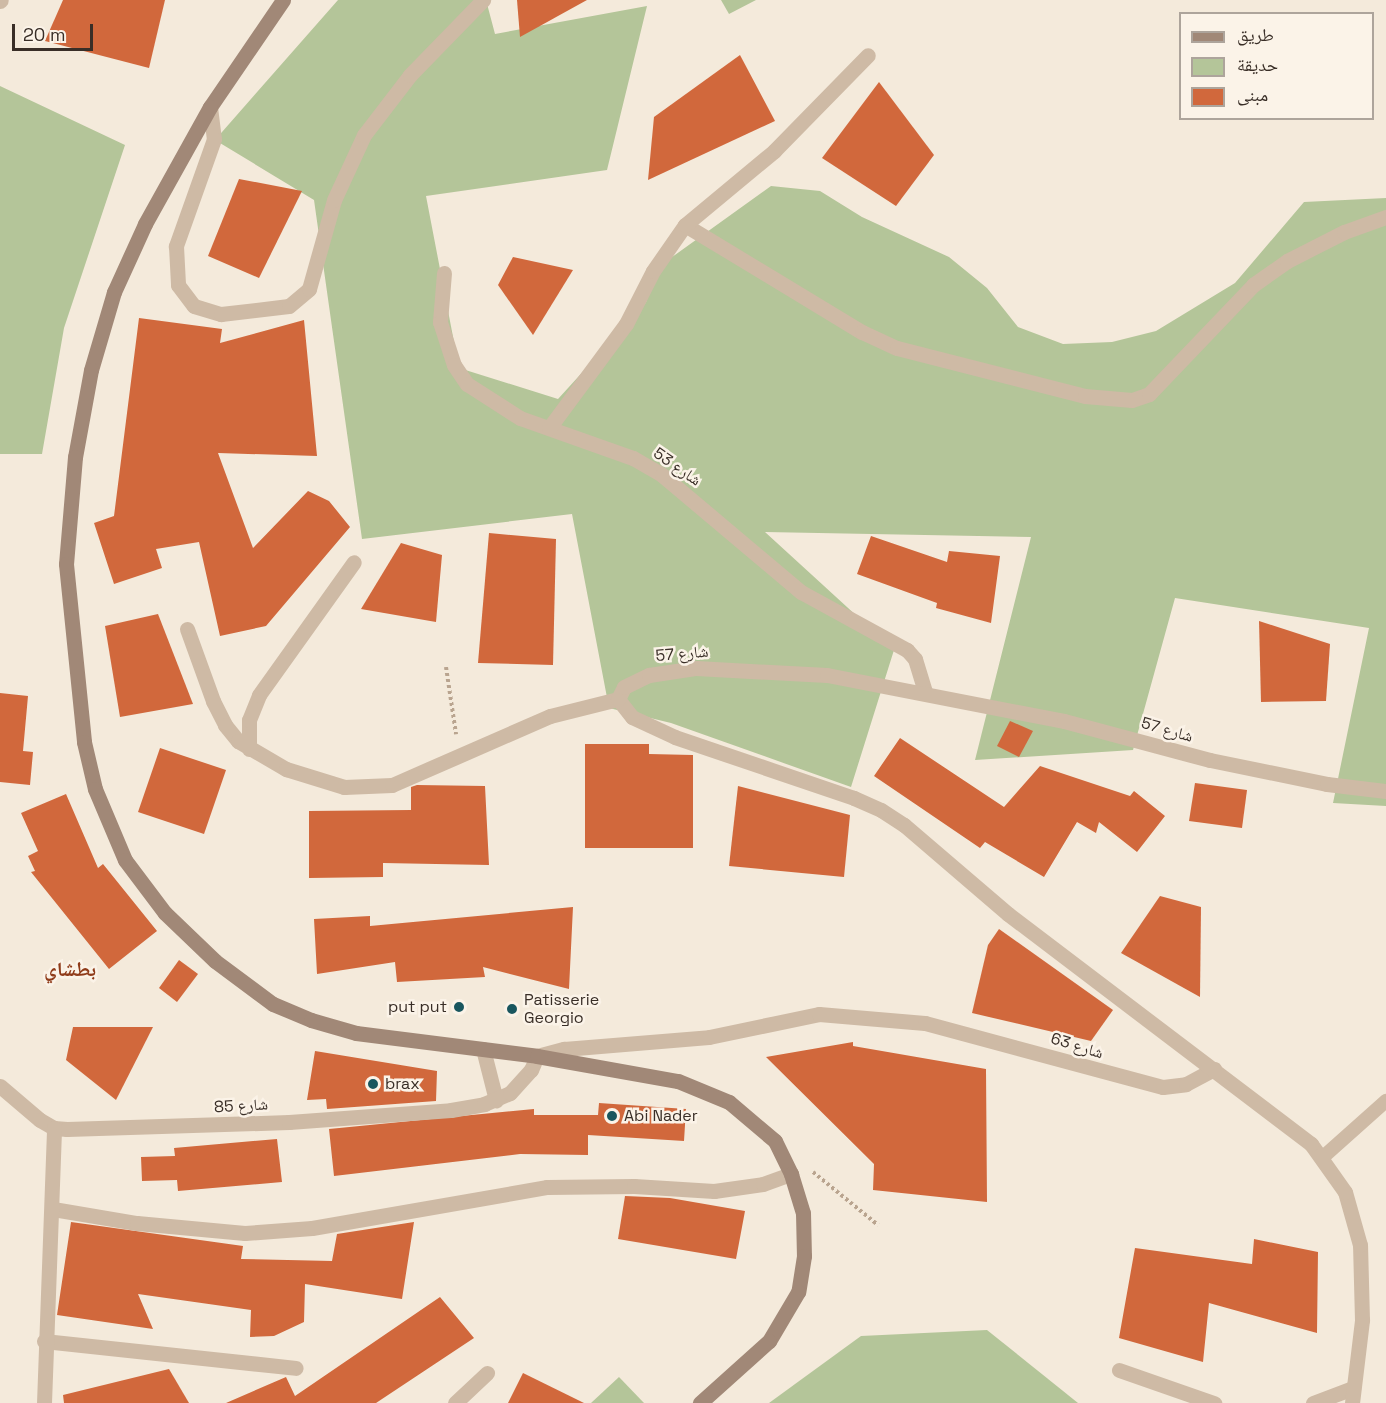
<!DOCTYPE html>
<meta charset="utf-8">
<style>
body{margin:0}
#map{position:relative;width:1386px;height:1403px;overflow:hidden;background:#f4eadb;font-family:"Space Grotesk","Noto Naskh Arabic",sans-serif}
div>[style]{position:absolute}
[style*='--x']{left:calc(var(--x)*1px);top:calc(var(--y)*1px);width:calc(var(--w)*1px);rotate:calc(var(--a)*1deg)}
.green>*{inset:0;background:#b4c599}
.building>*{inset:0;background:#d1683c}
.path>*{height:4px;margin-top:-2px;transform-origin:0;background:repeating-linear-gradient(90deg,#b9a48f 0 3px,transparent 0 6px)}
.lane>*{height:14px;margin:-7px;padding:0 7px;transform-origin:7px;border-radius:7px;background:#cebaa5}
.street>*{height:15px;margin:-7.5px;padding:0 7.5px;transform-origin:7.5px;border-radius:7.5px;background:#cebaa5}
.secondary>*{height:15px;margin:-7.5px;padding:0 7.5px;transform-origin:7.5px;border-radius:7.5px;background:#a18877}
.dots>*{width:16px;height:16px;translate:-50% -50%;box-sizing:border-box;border:3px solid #fbf3e8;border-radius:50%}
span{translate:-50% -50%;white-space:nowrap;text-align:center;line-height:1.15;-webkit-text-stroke:5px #fbf3e8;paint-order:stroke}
.street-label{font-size:16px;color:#392e27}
.poi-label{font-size:16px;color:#392e27}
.left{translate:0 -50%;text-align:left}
.right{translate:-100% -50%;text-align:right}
.quarter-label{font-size:20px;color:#8f3b19;font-weight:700}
.legend{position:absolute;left:1179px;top:12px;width:195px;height:108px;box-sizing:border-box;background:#fbf3e8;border:2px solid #ada49b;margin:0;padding:8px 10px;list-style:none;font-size:18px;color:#392e27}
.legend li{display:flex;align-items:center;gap:12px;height:30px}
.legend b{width:30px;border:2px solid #ada49b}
.scale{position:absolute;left:12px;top:24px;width:81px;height:27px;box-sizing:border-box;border:3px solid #392e27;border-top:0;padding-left:8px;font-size:18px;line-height:21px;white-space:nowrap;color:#392e27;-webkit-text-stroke:4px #fbf3e8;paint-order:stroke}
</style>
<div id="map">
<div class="green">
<div style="clip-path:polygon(338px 0,486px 0,495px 34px,647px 6px,607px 170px,426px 196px,459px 368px,558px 399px,589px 365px,624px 339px,646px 302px,661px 265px,771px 186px,820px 191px,862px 217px,949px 257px,987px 288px,1018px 327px,1063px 344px,1112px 342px,1156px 331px,1235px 283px,1304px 202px,1386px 198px,1386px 806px,1333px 803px,1369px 628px,1175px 598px,1133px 750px,975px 760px,1031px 537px,765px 532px,894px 650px,851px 787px,671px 723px,609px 708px,572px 514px,362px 539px,314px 200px,215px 140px)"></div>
<div style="clip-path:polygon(721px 0,756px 0,729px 14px)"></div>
<div style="clip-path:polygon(0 86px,125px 145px,64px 328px,42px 454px,0 454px)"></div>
<div style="clip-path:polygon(987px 1330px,1078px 1403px,769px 1403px,861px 1336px)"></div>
<div style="clip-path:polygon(619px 1377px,644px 1403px,591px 1403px)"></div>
</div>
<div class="building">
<div style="clip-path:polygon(63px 0,165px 0,149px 68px,45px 41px)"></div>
<div style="clip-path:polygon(517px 0,587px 0,520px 37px)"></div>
<div style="clip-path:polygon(740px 55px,775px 121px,648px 180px,654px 117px)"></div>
<div style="clip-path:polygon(879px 82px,934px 155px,896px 206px,822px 158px)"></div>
<div style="clip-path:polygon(239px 179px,302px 191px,259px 278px,208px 256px)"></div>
<div style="clip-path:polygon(513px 257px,573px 270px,533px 335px,498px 285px)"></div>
<div style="clip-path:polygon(139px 318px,222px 329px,220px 343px,304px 320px,317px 456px,218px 453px,253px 548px,308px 491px,329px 501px,350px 527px,266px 626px,220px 636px,199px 542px,156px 549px,162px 568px,114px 584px,94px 523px,114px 516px)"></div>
<div style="clip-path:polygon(489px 533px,556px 539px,553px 665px,478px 663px)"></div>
<div style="clip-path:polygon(871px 536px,947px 562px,949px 551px,1000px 556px,991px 623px,936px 608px,937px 603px,857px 574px)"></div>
<div style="clip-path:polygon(401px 543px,442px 555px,436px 622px,361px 609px)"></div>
<div style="clip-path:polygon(158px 614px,193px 704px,120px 717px,105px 626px)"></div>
<div style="clip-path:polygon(1259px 621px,1330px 644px,1326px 701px,1261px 702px)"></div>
<div style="clip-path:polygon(0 693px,28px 696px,23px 751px,33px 752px,30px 785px,0 782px)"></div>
<div style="clip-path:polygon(1010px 721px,1033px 731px,1019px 757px,997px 746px)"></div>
<div style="clip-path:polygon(900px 738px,1004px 807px,1040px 766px,1130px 796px,1134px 791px,1165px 816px,1137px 852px,1099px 822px,1096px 833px,1077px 822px,1044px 877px,985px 842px,980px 848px,874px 776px)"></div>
<div style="clip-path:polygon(585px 744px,649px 744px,649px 754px,693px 755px,693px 848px,585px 848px)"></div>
<div style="clip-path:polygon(160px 748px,226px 770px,204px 834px,138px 812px)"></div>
<div style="clip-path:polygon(1195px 783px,1247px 790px,1242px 828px,1189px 821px)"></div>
<div style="clip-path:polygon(417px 785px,485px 786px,489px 865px,383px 863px,383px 877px,309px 878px,309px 811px,411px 810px,411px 787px)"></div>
<div style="clip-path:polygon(738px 786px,850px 815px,844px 877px,729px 866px)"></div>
<div style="clip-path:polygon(66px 794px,98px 868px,103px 864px,157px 931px,109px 969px,31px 872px,35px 871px,28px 856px,38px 851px,21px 813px)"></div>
<div style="clip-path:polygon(1160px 896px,1201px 907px,1200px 997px,1121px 953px)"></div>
<div style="clip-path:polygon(573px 907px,569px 989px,483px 967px,485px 977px,397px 982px,395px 962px,317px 974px,314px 919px,370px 916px,370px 926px)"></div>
<div style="clip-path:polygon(999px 929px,1113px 1010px,1091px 1041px,972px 1013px,988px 945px)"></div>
<div style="clip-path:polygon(179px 960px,198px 974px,177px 1002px,159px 988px)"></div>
<div style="clip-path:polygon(73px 1027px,153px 1027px,116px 1100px,66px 1060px)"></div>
<div style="clip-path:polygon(853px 1042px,853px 1046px,986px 1069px,987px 1202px,873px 1190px,874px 1164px,766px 1057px)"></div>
<div style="clip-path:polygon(315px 1051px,437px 1071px,436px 1101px,327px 1109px,326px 1099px,307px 1100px)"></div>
<div style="clip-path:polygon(599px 1103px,686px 1109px,684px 1141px,588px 1135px,588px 1155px,520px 1154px,334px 1176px,329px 1129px,534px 1109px,534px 1115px,598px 1115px)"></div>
<div style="clip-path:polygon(277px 1139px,282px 1182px,178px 1191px,177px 1180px,142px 1181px,141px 1157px,175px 1156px,174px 1148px)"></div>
<div style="clip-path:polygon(625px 1196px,670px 1198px,745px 1211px,736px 1259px,618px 1239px)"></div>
<div style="clip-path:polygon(71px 1222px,243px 1246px,241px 1259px,332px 1261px,337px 1234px,414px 1222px,402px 1299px,305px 1284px,304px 1322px,274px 1336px,250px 1337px,251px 1310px,138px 1294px,153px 1329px,57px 1315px)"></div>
<div style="clip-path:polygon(1254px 1239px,1318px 1252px,1317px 1333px,1209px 1303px,1203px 1362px,1119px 1338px,1135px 1248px,1252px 1264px)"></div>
<div style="clip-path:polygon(440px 1297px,474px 1338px,376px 1403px,226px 1403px,286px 1377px,295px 1396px)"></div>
<div style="clip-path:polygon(169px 1369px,189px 1403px,64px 1403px,63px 1395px)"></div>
<div style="clip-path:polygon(523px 1373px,584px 1403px,508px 1403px)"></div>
</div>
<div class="path">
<div style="--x:446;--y:667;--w:68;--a:81.5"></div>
<div style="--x:813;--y:1172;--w:84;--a:39.2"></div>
</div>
<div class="lane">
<div style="--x:1322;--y:1158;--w:86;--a:-41.7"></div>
</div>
<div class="street">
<div style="--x:0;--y:1;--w:1;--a:-45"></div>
<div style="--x:210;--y:107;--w:32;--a:83"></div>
<div style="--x:214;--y:139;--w:114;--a:109.6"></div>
<div style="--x:176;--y:246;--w:39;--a:87"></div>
<div style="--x:178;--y:285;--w:26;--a:53"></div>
<div style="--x:194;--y:306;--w:28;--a:17"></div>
<div style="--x:221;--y:314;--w:68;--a:-6.7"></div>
<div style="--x:289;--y:306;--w:26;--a:-40"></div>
<div style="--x:309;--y:289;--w:92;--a:-74.3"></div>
<div style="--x:334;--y:200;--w:72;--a:-65.2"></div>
<div style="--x:364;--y:135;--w:76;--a:-52.5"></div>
<div style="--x:410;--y:75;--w:105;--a:-45.8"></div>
<div style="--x:685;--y:225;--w:207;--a:31.2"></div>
<div style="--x:862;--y:332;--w:38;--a:25"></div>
<div style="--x:897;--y:348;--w:194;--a:14.3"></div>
<div style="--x:1085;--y:396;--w:47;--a:4.9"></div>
<div style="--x:1132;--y:400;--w:18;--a:-19"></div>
<div style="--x:1149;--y:394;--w:151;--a:-46.3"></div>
<div style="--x:1253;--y:285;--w:42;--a:-35.2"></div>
<div style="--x:1287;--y:261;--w:64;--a:-27"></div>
<div style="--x:1344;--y:232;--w:45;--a:-19.7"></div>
<div style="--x:444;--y:273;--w:49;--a:94.7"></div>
<div style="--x:440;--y:322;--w:45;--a:72"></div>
<div style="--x:454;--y:365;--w:23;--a:56"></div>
<div style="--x:467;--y:384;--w:63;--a:32.7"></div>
<div style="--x:520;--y:418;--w:120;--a:19.5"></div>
<div style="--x:633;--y:458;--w:34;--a:30"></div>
<div style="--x:662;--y:475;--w:182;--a:40.1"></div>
<div style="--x:801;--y:592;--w:121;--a:28.7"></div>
<div style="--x:907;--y:650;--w:12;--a:48"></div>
<div style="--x:915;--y:659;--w:34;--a:73"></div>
<div style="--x:549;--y:428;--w:129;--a:-53.5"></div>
<div style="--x:626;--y:324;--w:59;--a:-63"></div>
<div style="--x:653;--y:271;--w:56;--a:-55.2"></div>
<div style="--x:685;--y:225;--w:116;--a:-39.7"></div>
<div style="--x:774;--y:151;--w:134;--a:-45.6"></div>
<div style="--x:187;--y:629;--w:77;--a:70.1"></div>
<div style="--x:213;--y:701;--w:27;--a:63"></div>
<div style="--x:225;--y:725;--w:21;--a:51"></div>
<div style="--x:238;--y:741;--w:56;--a:30.3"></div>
<div style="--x:286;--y:769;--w:61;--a:17.2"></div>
<div style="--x:344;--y:787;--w:48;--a:-2.4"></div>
<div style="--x:392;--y:785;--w:172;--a:-23.6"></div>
<div style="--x:550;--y:716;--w:70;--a:-14"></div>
<div style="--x:249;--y:749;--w:29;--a:-90"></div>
<div style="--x:249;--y:720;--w:27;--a:-68"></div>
<div style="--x:259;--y:695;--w:163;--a:-54.5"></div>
<div style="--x:483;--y:1049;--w:53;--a:75.7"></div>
<div style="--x:0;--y:1086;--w:52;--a:40.4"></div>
<div style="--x:40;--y:1120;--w:16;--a:30"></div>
<div style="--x:54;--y:1128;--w:13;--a:4"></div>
<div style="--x:67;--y:1129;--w:222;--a:-1.8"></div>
<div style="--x:289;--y:1122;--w:162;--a:-4.2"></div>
<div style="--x:451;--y:1110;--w:34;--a:-10"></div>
<div style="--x:484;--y:1104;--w:28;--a:-23"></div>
<div style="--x:510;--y:1093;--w:31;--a:-48"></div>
<div style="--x:531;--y:1070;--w:15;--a:-67"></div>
<div style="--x:537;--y:1056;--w:28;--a:-15"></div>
<div style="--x:564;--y:1049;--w:145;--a:-4.7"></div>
<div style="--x:709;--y:1037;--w:112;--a:-11.8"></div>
<div style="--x:819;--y:1014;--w:106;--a:4.9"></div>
<div style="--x:925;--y:1023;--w:246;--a:15.1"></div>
<div style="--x:1163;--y:1087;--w:23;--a:-7"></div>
<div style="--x:1186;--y:1084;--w:32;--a:-28"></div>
<div style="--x:53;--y:1209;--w:85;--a:9.5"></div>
<div style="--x:137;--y:1223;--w:108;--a:5.3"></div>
<div style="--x:245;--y:1233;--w:67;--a:-4.3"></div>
<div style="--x:312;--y:1228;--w:239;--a:-9.9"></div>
<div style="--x:547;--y:1187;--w:87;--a:-0.7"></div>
<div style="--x:634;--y:1186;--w:80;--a:3.6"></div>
<div style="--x:714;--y:1191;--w:49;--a:-8.1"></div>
<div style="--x:763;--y:1184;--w:30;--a:-20"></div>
<div style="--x:44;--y:1341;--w:253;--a:6.1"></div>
<div style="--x:1119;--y:1370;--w:101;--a:19.2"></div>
<div style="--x:44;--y:1403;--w:275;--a:-87.9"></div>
<div style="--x:455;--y:1403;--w:44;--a:-43.2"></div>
<div style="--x:1313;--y:1403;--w:43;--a:-20.6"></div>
<div style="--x:1352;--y:1403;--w:84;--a:-83.1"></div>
<div style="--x:1362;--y:1320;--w:75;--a:-91.5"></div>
<div style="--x:1360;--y:1245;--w:55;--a:-105.8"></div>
<div style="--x:1345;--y:1192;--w:59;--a:-125.3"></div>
<div style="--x:1311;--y:1144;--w:380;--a:-142.8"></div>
<div style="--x:1008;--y:914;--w:137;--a:-139.4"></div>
<div style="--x:904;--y:825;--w:27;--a:-147"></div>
<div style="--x:881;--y:810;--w:30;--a:-156"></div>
<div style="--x:854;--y:798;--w:189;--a:-161.2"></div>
<div style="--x:675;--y:737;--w:47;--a:-155.1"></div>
<div style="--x:632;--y:717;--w:23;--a:-128"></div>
<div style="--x:618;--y:699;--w:13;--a:-63"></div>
<div style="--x:624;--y:687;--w:28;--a:-26"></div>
<div style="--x:649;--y:675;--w:48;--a:-8.5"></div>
<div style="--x:696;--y:668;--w:131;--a:3.1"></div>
<div style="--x:827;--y:675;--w:241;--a:11"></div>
<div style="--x:1064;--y:721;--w:151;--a:15"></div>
<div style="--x:1210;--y:760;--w:119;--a:11.6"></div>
<div style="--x:1327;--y:784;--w:59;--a:6.8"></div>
</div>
<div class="secondary">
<div style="--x:283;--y:0;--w:130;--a:124.3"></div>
<div style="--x:210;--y:107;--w:134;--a:119.1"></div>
<div style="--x:145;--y:224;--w:75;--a:114.5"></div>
<div style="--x:114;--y:292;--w:81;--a:106.4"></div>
<div style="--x:91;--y:370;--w:88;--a:100.4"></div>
<div style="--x:75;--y:457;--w:107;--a:94.8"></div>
<div style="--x:66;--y:564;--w:179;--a:84.2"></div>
<div style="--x:84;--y:742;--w:48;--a:76.8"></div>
<div style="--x:95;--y:789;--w:77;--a:67.1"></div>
<div style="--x:125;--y:860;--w:66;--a:53"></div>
<div style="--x:165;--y:913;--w:69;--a:43.8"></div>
<div style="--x:215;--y:961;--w:72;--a:36.6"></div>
<div style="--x:273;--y:1004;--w:41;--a:22.8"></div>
<div style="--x:311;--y:1020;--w:47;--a:16.1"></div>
<div style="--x:356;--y:1033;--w:182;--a:7.2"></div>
<div style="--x:537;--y:1056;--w:143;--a:10.1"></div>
<div style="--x:678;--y:1081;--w:55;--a:22.4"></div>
<div style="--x:729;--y:1102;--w:60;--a:40.3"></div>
<div style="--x:775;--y:1141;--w:37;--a:64"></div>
<div style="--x:791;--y:1174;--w:41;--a:72.9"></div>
<div style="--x:803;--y:1213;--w:43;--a:88.7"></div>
<div style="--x:804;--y:1256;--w:36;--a:99"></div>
<div style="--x:798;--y:1292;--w:57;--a:120.6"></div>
<div style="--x:769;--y:1341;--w:93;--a:138.1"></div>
</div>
<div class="dots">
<div style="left:459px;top:1007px;background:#19565e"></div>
<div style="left:512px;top:1009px;background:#19565e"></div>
<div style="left:373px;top:1084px;background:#19565e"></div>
<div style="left:612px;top:1116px;background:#19565e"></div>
</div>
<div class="street-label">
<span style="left:677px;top:467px;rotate:35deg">شارع 53</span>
<span style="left:682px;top:654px;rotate:-5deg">شارع 57</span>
<span style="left:1167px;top:730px;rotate:16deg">شارع 57</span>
<span style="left:1077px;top:1046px;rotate:17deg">شارع 63</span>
<span style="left:241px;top:1106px;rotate:-3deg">شارع 85</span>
</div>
<div class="poi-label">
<span class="left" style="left:524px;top:1009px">Patisserie<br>Georgio</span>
<span class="right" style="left:447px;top:1007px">put put</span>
<span class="left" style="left:385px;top:1084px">brax</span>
<span class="left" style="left:624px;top:1116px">Abi Nader</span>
</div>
<div class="quarter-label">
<span style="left:70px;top:969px">بطشاي</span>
</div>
<ul class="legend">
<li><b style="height:8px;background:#a18877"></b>طريق</li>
<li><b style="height:16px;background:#b4c599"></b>حديقة</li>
<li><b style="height:16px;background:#d1683c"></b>مبنى</li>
</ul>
<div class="scale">20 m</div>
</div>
